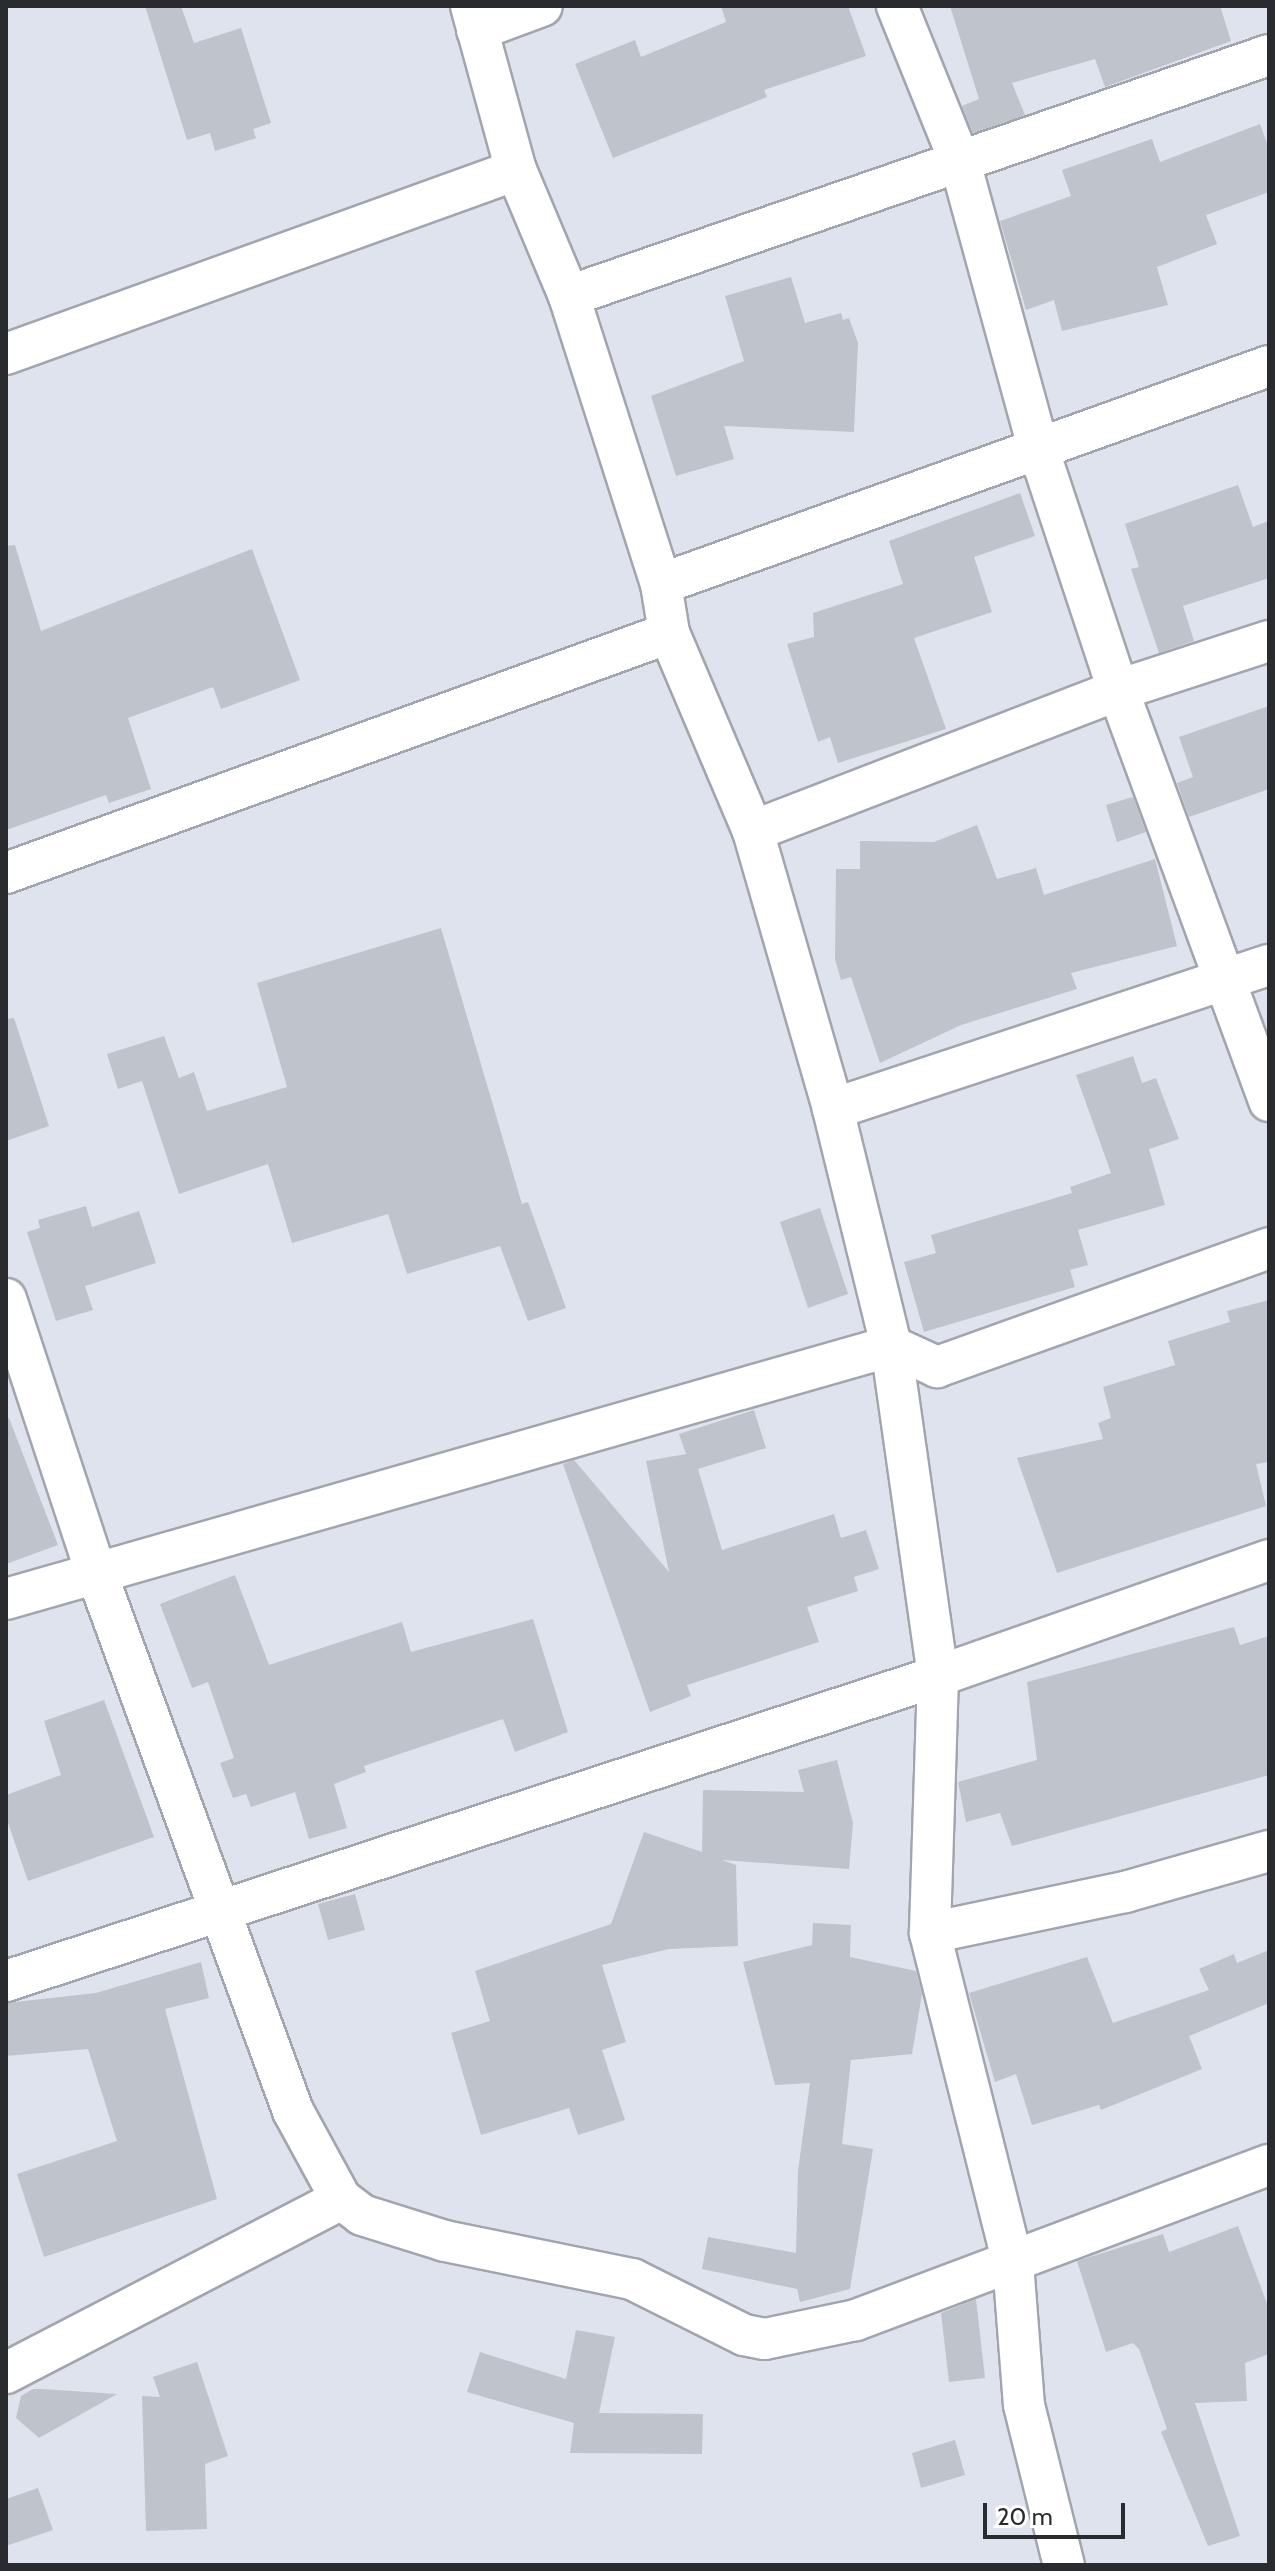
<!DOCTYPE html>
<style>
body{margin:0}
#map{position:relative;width:1275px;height:2571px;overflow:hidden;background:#dfe3ed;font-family:Cabin,sans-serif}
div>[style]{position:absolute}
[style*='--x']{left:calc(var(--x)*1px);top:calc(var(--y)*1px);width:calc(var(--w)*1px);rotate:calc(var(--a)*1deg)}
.building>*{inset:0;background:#bfc3cc}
.roads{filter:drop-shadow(2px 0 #a1a5ae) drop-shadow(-2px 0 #a1a5ae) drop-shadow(0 2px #a1a5ae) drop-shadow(0 -2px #a1a5ae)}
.street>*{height:40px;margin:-20px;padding:0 20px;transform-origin:20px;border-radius:20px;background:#fff}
span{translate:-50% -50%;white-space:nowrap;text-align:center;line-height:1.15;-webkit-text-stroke:7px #fff;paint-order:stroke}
.frame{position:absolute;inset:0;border:8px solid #292b2e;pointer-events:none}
.scale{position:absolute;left:983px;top:2503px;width:142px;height:36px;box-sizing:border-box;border:4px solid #292b2e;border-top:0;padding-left:10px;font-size:24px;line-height:28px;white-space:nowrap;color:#292b2e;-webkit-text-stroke:6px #fff;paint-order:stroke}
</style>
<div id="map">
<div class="building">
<div style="clip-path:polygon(145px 6px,181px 6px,194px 43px,241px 28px,271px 123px,253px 129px,256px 138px,215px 151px,210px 133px,187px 140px)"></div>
<div style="clip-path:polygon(721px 6px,848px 6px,866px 56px,764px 90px,767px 97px,613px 158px,575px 64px,635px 40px,641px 57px,726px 22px)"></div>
<div style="clip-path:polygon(950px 6px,1220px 6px,1231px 41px,1105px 87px,1095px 59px,1012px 83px,1025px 115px,973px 133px,962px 106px,979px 99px)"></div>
<div style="clip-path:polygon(1260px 124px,1269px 149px,1269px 192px,1206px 215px,1217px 244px,1157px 267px,1168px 305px,1062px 331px,1054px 300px,1026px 310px,1000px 221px,1071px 196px,1062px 170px,1152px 139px,1160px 162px)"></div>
<div style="clip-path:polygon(791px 277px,805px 323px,841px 313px,843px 320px,849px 318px,858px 343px,854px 432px,724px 426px,734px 459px,676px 476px,651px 396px,744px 361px,725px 296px)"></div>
<div style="clip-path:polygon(1238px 485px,1253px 527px,1269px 521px,1269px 578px,1183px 606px,1194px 641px,1159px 653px,1131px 569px,1139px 567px,1125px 524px)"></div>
<div style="clip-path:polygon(1020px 493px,1035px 536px,974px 557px,992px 612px,914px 638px,946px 729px,838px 763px,830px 737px,818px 742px,787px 644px,814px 637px,813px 613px,903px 584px,889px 541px)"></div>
<div style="clip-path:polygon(15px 545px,41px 631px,252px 549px,300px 680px,221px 709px,213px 687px,128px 718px,151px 789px,109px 803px,106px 795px,6px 830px,6px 546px)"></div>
<div style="clip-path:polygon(1269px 706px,1269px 789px,1189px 817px,1177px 783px,1193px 777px,1179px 737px)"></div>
<div style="clip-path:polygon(1133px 797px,1146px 832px,1117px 842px,1106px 805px)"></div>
<div style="clip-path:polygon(977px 825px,997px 879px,1036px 868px,1044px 895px,1155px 859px,1177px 946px,1071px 973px,1077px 989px,961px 1025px,880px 1063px,851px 977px,841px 980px,835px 959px,836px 869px,860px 869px,860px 841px,934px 842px)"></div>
<div style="clip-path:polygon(441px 928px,522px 1204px,528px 1202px,566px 1308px,528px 1321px,500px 1246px,407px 1274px,388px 1214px,292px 1243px,268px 1164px,179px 1194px,142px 1081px,118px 1089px,107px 1054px,164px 1036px,179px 1078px,194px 1072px,207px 1111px,287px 1087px,257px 983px)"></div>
<div style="clip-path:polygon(14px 1018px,49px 1126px,6px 1141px,6px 1019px)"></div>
<div style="clip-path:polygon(1133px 1056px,1142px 1083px,1156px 1078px,1179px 1139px,1149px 1149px,1165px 1205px,1078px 1230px,1088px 1265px,1070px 1270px,1075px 1287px,924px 1332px,904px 1262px,936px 1253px,931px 1235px,1072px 1193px,1070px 1187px,1111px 1173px,1076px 1075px)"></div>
<div style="clip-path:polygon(86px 1206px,92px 1227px,139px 1211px,156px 1263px,85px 1286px,93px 1310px,56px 1321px,27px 1232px,40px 1228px,38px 1220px)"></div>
<div style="clip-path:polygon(820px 1208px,848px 1294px,808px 1308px,780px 1222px)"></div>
<div style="clip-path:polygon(1269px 1300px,1269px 1462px,1256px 1464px,1266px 1506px,1057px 1573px,1017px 1458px,1103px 1439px,1098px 1423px,1111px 1418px,1103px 1387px,1175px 1365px,1168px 1341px,1230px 1322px,1227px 1311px)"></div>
<div style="clip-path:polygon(754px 1410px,766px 1448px,698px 1469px,722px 1550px,834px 1514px,841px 1538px,866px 1530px,879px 1569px,854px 1577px,858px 1591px,807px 1607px,819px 1642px,687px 1685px,691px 1696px,650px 1712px,563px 1464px,574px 1460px,669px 1572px,646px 1461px,686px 1454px,679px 1434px)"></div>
<div style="clip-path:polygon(9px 1418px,58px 1545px,6px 1564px,6px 1419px)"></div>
<div style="clip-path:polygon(235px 1575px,269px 1665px,402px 1622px,411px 1652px,533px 1619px,568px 1732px,515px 1752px,503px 1719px,364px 1766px,366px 1772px,334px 1784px,347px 1828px,309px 1839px,295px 1792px,251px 1807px,246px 1794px,233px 1798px,220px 1763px,234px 1758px,208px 1682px,192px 1688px,160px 1604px)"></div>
<div style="clip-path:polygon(1234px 1627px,1240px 1645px,1269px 1636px,1269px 1775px,1012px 1846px,1000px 1813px,966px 1822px,958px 1782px,1037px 1760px,1027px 1682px)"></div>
<div style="clip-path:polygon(104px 1700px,154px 1837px,28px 1881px,6px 1817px,6px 1795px,61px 1775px,44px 1721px)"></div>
<div style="clip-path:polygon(837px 1760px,853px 1823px,849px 1869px,722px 1860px,736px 1865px,738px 1946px,669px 1949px,602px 1965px,626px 2042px,602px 2050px,625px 2120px,578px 2135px,569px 2108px,481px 2135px,451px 2033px,490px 2021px,475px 1971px,611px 1924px,644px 1832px,702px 1852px,703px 1790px,804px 1792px,798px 1770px)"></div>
<div style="clip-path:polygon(355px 1894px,365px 1930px,328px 1940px,318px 1904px)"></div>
<div style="clip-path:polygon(813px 1923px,851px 1925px,850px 1957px,916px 1971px,922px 1994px,912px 2054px,851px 2060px,842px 2144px,873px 2149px,850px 2289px,800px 2302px,797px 2289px,702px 2269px,708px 2237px,796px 2253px,798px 2171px,810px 2083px,775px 2085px,743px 1962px,812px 1945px)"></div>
<div style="clip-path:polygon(1269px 1950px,1269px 2003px,1189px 2036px,1202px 2069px,1101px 2110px,1099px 2105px,1032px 2125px,1016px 2074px,995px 2082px,969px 1993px,1087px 1957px,1113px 2023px,1209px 1990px,1199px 1969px,1234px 1954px,1237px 1963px)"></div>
<div style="clip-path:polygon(201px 1962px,209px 1998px,165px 2009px,217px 2199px,44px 2257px,17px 2174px,117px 2141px,88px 2049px,6px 2056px,6px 2003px,96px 1993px)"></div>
<div style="clip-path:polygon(1238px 2226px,1269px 2309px,1269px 2354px,1245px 2363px,1247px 2401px,1195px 2403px,1240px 2536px,1208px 2546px,1161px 2432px,1167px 2429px,1139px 2349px,1133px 2343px,1106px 2352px,1077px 2261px,1163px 2234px,1169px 2252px)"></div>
<div style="clip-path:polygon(976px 2299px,985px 2378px,949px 2382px,941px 2313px)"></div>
<div style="clip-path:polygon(576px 2330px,615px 2337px,599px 2413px,703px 2414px,702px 2454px,570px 2453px,574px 2423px,467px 2392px,480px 2352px,566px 2379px)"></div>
<div style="clip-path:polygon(197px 2362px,228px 2456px,205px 2464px,207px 2529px,146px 2531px,142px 2396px,160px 2397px,153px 2377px)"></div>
<div style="clip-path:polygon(33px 2389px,42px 2389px,117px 2394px,39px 2438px,16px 2418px,21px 2396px)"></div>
<div style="clip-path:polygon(955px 2440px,965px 2475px,921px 2488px,912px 2453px)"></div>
<div style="clip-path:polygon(38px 2488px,53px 2530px,6px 2546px,6px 2499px)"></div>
</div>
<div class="roads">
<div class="street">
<div style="--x:471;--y:6;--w:170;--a:74.7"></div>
<div style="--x:516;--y:170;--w:137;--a:67.2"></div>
<div style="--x:569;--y:296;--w:302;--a:72.3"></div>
<div style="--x:661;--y:584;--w:50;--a:80.7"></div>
<div style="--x:669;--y:633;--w:215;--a:67"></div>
<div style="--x:753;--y:831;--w:289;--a:73.9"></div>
<div style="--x:833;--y:1109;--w:244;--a:76.2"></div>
<div style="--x:891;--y:1346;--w:333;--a:81.9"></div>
<div style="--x:938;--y:1676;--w:257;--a:91.8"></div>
<div style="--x:930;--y:1933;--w:340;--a:75.9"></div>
<div style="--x:1013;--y:2263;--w:142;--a:85.6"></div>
<div style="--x:1024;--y:2405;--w:165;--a:76"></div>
<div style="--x:897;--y:6;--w:168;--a:68"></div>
<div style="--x:960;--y:162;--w:296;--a:74.7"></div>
<div style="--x:1038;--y:448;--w:255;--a:71.7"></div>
<div style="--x:1118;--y:690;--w:438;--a:69.8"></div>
<div style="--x:477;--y:30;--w:69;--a:-20.3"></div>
<div style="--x:569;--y:296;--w:740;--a:-19"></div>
<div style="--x:6;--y:354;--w:542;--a:-19.84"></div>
<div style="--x:661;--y:584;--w:646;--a:-19.73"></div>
<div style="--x:753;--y:831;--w:391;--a:-21.1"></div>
<div style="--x:1118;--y:690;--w:159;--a:-18"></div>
<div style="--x:6;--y:873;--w:705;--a:-19.9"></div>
<div style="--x:833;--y:1109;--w:459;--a:-18.3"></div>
<div style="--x:6;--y:1299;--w:284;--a:71.8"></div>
<div style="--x:95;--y:1569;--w:577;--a:69.93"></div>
<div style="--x:293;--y:2111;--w:100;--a:61.4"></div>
<div style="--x:341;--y:2199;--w:26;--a:37"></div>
<div style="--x:362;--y:2215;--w:87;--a:17.4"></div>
<div style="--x:445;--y:2241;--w:191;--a:11.5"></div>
<div style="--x:632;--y:2279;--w:125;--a:26.6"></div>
<div style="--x:744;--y:2335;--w:21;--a:11"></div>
<div style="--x:765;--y:2339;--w:93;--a:-11.8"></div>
<div style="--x:856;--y:2320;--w:441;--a:-20.6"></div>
<div style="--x:6;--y:1599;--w:920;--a:-15.95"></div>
<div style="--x:891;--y:1346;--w:51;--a:24.5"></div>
<div style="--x:937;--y:1367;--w:353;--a:-19.7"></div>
<div style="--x:930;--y:1933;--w:199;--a:-11.9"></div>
<div style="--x:1125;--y:1892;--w:150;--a:-15.9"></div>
<div style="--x:6;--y:1981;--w:981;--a:-18.12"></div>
<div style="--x:938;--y:1676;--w:351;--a:-19.3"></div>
<div style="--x:6;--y:2373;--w:377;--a:-27.4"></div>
</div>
</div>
<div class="frame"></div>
<div class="scale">20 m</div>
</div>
